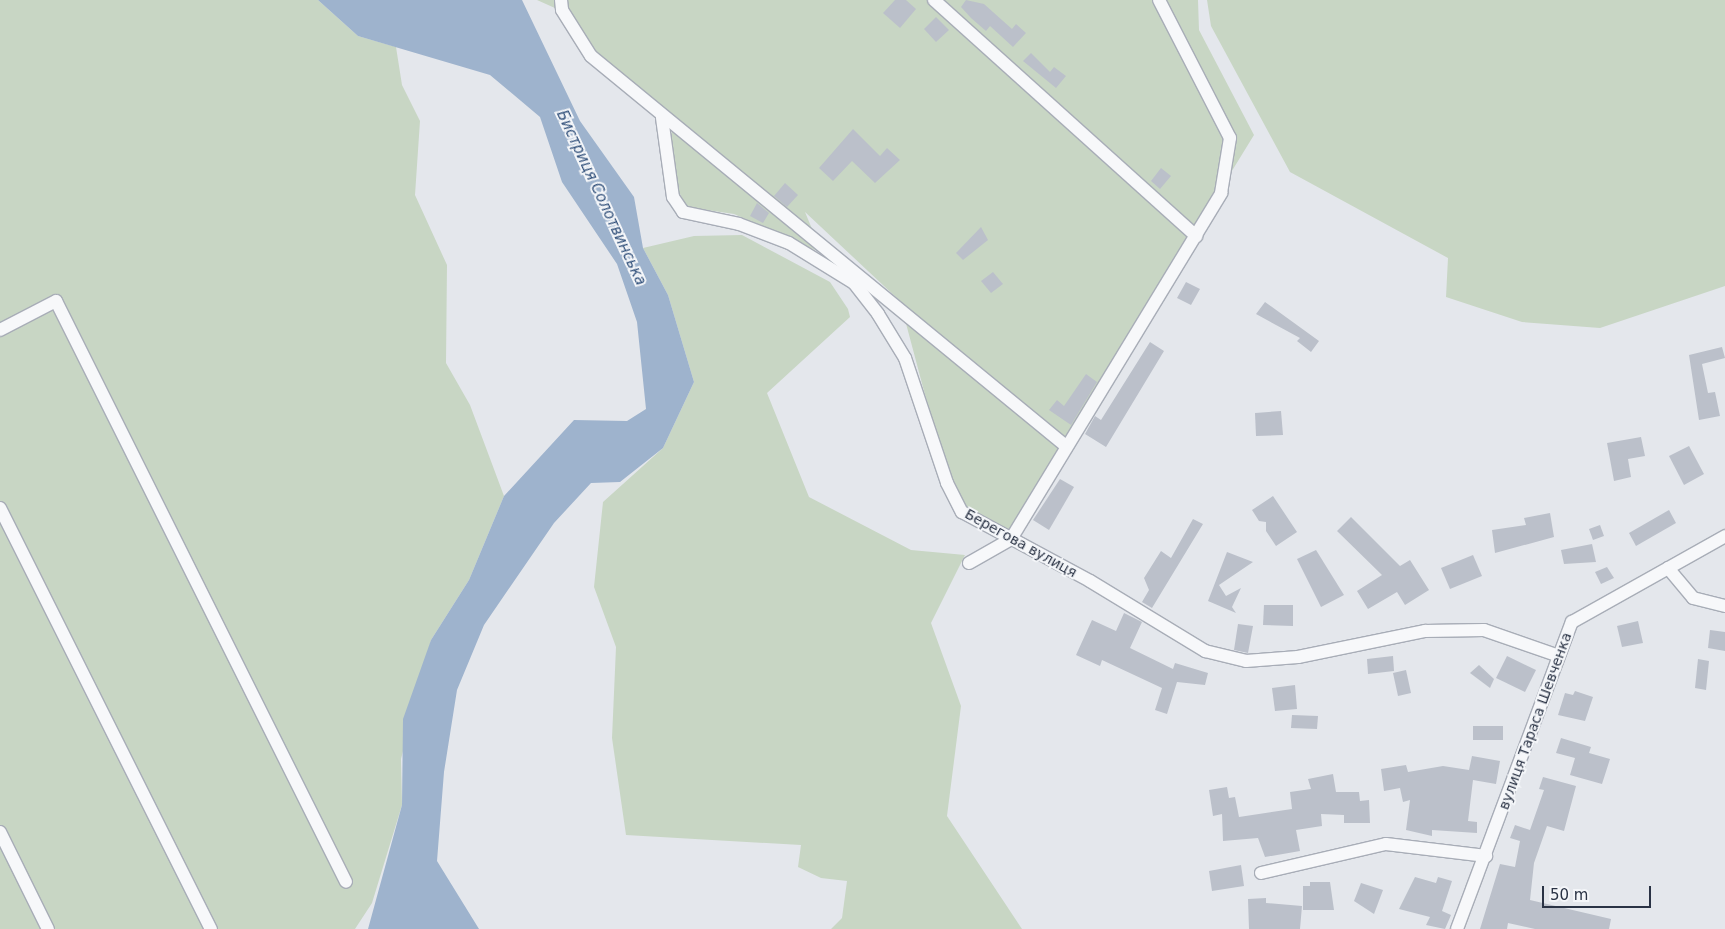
<!DOCTYPE html>
<meta charset="utf-8">
<style>
body{margin:0}
#map{position:relative;width:1725px;height:929px;overflow:hidden;background:#e4e7ec;font-family:"DejaVu Sans",sans-serif}
div>[style]{position:absolute}
[style*='--x']{left:calc(var(--x)*1px);top:calc(var(--y)*1px);width:calc(var(--w)*1px);rotate:calc(var(--a)*1deg)}
.green>*{inset:0;background:#c8d6c4}
.water>*{inset:0;background:#9eb3cd}
.building>*{inset:0;background:#bbc0ca}
.roads{filter:drop-shadow(1px 0 #a8adb7) drop-shadow(-1px 0 #a8adb7) drop-shadow(0 1px #a8adb7) drop-shadow(0 -1px #a8adb7)}
.street>*{height:12px;margin:-6px;padding:0 6px;transform-origin:6px;border-radius:6px;background:#f7f8fa}
span{translate:-50% -50%;white-space:nowrap;text-align:center;line-height:1.15;-webkit-text-stroke:4px #f4f6f9;paint-order:stroke}
.street-label{font-size:14px;color:#2a3345}
.water-label{font-size:15px;color:#32517b;font-style:italic}
.scale{position:absolute;left:1542px;top:886px;width:109px;height:22px;box-sizing:border-box;border:2px solid #2a3345;border-top:0;padding-left:6px;font-size:15px;line-height:18px;white-space:nowrap;color:#2a3345;-webkit-text-stroke:4px #f4f6f9;paint-order:stroke}
</style>
<div id="map">
<div class="green">
<div style="clip-path:polygon(0 0,318px 0,358px 36px,396px 47px,402px 85px,420px 121px,415px 195px,447px 265px,446px 363px,470px 405px,504px 496px,469px 580px,431px 640px,401px 759px,402px 805px,372px 903px,355px 929px,0 929px)"></div>
<div style="clip-path:polygon(537px 0,1198px 0,1199px 30px,1254px 135px,1008px 535px,963px 510px,944px 466px,900px 301px,805px 212px,822px 253px,734px 214px,687px 207px,673px 181px,670px 137px,675px 123px,600px 62px,566px 13px)"></div>
<div style="clip-path:polygon(1207px 0,1725px 0,1725px 286px,1600px 328px,1522px 322px,1446px 297px,1448px 258px,1290px 172px,1211px 26px)"></div>
<div style="clip-path:polygon(742px 235px,830px 282px,848px 309px,850px 317px,767px 393px,809px 497px,911px 550px,965px 555px,931px 623px,961px 706px,947px 816px,1022px 929px,831px 929px,842px 918px,847px 881px,821px 878px,798px 867px,801px 845px,626px 835px,612px 738px,616px 647px,594px 587px,603px 502px,663px 448px,694px 382px,668px 295px,643px 248px,694px 236px)"></div>
</div>
<div class="water">
<div style="clip-path:polygon(318px 0,522px 0,580px 121px,634px 197px,643px 248px,668px 295px,694px 382px,663px 448px,620px 482px,591px 483px,554px 523px,484px 625px,457px 690px,444px 772px,437px 861px,479px 929px,368px 929px,402px 805px,403px 719px,431px 640px,469px 580px,504px 496px,574px 420px,627px 421px,646px 409px,637px 322px,617px 264px,562px 182px,540px 117px,490px 75px,358px 36px)"></div>
</div>
<div class="building">
<div style="clip-path:polygon(895px 0,906px 0,916px 9px,900px 28px,883px 13px)"></div>
<div style="clip-path:polygon(966px 0,984px 4px,1012px 29px,1016px 24px,1026px 33px,1013px 47px,990px 26px,986px 31px,971px 18px,961px 7px)"></div>
<div style="clip-path:polygon(936px 17px,949px 30px,936px 42px,924px 29px)"></div>
<div style="clip-path:polygon(1031px 53px,1050px 72px,1054px 67px,1066px 76px,1056px 88px,1023px 61px)"></div>
<div style="clip-path:polygon(853px 129px,880px 156px,887px 148px,900px 160px,875px 183px,852px 161px,833px 181px,819px 168px)"></div>
<div style="clip-path:polygon(1161px 168px,1171px 176px,1160px 189px,1151px 181px)"></div>
<div style="clip-path:polygon(785px 183px,798px 195px,787px 207px,774px 196px)"></div>
<div style="clip-path:polygon(757px 203px,769px 213px,763px 223px,750px 216px)"></div>
<div style="clip-path:polygon(981px 227px,988px 240px,963px 260px,956px 253px)"></div>
<div style="clip-path:polygon(993px 272px,1003px 284px,991px 293px,981px 281px)"></div>
<div style="clip-path:polygon(1186px 282px,1200px 289px,1191px 305px,1177px 298px)"></div>
<div style="clip-path:polygon(1265px 302px,1319px 341px,1311px 352px,1297px 341px,1300px 338px,1256px 314px)"></div>
<div style="clip-path:polygon(1150px 342px,1164px 351px,1106px 447px,1085px 434px,1095px 416px,1101px 420px)"></div>
<div style="clip-path:polygon(1722px 347px,1725px 358px,1702px 364px,1708px 393px,1715px 392px,1720px 416px,1699px 420px,1689px 355px)"></div>
<div style="clip-path:polygon(1086px 374px,1097px 382px,1071px 425px,1049px 410px,1057px 400px,1064px 406px)"></div>
<div style="clip-path:polygon(1281px 411px,1283px 435px,1256px 436px,1255px 413px)"></div>
<div style="clip-path:polygon(1641px 437px,1645px 456px,1628px 459px,1631px 477px,1614px 481px,1607px 443px)"></div>
<div style="clip-path:polygon(1689px 446px,1704px 474px,1684px 485px,1669px 456px)"></div>
<div style="clip-path:polygon(1060px 479px,1074px 487px,1049px 530px,1033px 520px)"></div>
<div style="clip-path:polygon(1273px 496px,1297px 532px,1276px 546px,1266px 531px,1266px 522px,1259px 521px,1252px 510px)"></div>
<div style="clip-path:polygon(1669px 510px,1676px 523px,1636px 546px,1629px 533px)"></div>
<div style="clip-path:polygon(1550px 513px,1554px 537px,1495px 553px,1492px 530px,1526px 525px,1524px 518px)"></div>
<div style="clip-path:polygon(1351px 517px,1400px 566px,1410px 560px,1429px 590px,1405px 605px,1397px 592px,1368px 609px,1357px 591px,1382px 575px,1337px 531px)"></div>
<div style="clip-path:polygon(1193px 519px,1203px 524px,1152px 608px,1142px 602px,1149px 590px,1144px 578px,1161px 551px,1171px 558px)"></div>
<div style="clip-path:polygon(1600px 525px,1604px 536px,1593px 540px,1589px 529px)"></div>
<div style="clip-path:polygon(1592px 544px,1596px 562px,1564px 564px,1561px 550px)"></div>
<div style="clip-path:polygon(1316px 550px,1344px 595px,1321px 607px,1297px 559px)"></div>
<div style="clip-path:polygon(1227px 552px,1253px 562px,1219px 585px,1226px 596px,1241px 588px,1232px 607px,1236px 613px,1208px 601px)"></div>
<div style="clip-path:polygon(1473px 555px,1482px 576px,1450px 589px,1441px 568px)"></div>
<div style="clip-path:polygon(1607px 567px,1614px 578px,1601px 584px,1595px 572px)"></div>
<div style="clip-path:polygon(1264px 605px,1293px 605px,1293px 626px,1263px 625px)"></div>
<div style="clip-path:polygon(1124px 613px,1142px 622px,1130px 648px,1173px 669px,1175px 663px,1208px 673px,1205px 685px,1177px 682px,1167px 714px,1155px 710px,1162px 688px,1102px 660px,1100px 666px,1076px 655px,1092px 620px,1116px 631px)"></div>
<div style="clip-path:polygon(1638px 621px,1643px 643px,1622px 647px,1617px 626px)"></div>
<div style="clip-path:polygon(1238px 624px,1253px 626px,1248px 653px,1234px 650px)"></div>
<div style="clip-path:polygon(1710px 630px,1725px 632px,1725px 651px,1708px 648px)"></div>
<div style="clip-path:polygon(1393px 656px,1394px 671px,1368px 674px,1367px 659px)"></div>
<div style="clip-path:polygon(1507px 656px,1536px 670px,1525px 692px,1496px 678px)"></div>
<div style="clip-path:polygon(1698px 659px,1709px 661px,1706px 690px,1695px 688px)"></div>
<div style="clip-path:polygon(1479px 665px,1494px 679px,1490px 688px,1470px 673px)"></div>
<div style="clip-path:polygon(1406px 670px,1411px 693px,1398px 696px,1393px 673px)"></div>
<div style="clip-path:polygon(1295px 685px,1297px 709px,1275px 711px,1272px 688px)"></div>
<div style="clip-path:polygon(1575px 691px,1593px 697px,1585px 721px,1558px 715px,1565px 693px,1573px 695px)"></div>
<div style="clip-path:polygon(1292px 715px,1318px 716px,1317px 729px,1291px 728px)"></div>
<div style="clip-path:polygon(1473px 726px,1503px 726px,1503px 740px,1473px 740px)"></div>
<div style="clip-path:polygon(1561px 738px,1591px 747px,1589px 753px,1610px 759px,1602px 784px,1570px 775px,1575px 758px,1556px 753px)"></div>
<div style="clip-path:polygon(1472px 756px,1500px 761px,1496px 784px,1473px 780px,1468px 821px,1477px 822px,1477px 833px,1432px 830px,1432px 836px,1406px 830px,1410px 800px,1403px 802px,1400px 788px,1384px 791px,1381px 769px,1406px 765px,1408px 772px,1443px 766px,1469px 770px)"></div>
<div style="clip-path:polygon(1333px 774px,1336px 792px,1359px 792px,1360px 801px,1369px 800px,1370px 823px,1344px 823px,1344px 815px,1321px 814px,1322px 826px,1296px 830px,1300px 851px,1265px 857px,1258px 838px,1223px 841px,1222px 814px,1213px 816px,1209px 790px,1227px 787px,1229px 798px,1235px 797px,1239px 817px,1292px 809px,1290px 792px,1311px 789px,1308px 779px)"></div>
<div style="clip-path:polygon(1543px 777px,1576px 786px,1564px 831px,1547px 826px,1534px 863px,1530px 900px,1611px 919px,1609px 929px,1535px 929px,1508px 923px,1507px 929px,1480px 929px,1500px 864px,1515px 867px,1520px 841px,1510px 838px,1515px 825px,1530px 830px,1544px 790px,1539px 789px)"></div>
<div style="clip-path:polygon(1241px 865px,1244px 886px,1212px 891px,1209px 871px)"></div>
<div style="clip-path:polygon(1415px 877px,1436px 883px,1438px 877px,1452px 881px,1442px 911px,1451px 915px,1445px 929px,1426px 925px,1430px 917px,1399px 909px)"></div>
<div style="clip-path:polygon(1310px 882px,1330px 882px,1334px 910px,1303px 910px,1303px 886px,1310px 886px)"></div>
<div style="clip-path:polygon(1361px 883px,1383px 890px,1374px 914px,1354px 901px)"></div>
<div style="clip-path:polygon(1266px 898px,1266px 903px,1302px 906px,1300px 929px,1249px 929px,1248px 899px)"></div>
</div>
<div class="roads">
<div class="street">
<div style="--x:561;--y:0;--w:10;--a:84"></div>
<div style="--x:562;--y:10;--w:54;--a:57.8"></div>
<div style="--x:591;--y:56;--w:615;--a:39.39"></div>
<div style="--x:934;--y:0;--w:353;--a:42"></div>
<div style="--x:662;--y:118;--w:80;--a:82.1"></div>
<div style="--x:673;--y:197;--w:18;--a:56"></div>
<div style="--x:683;--y:212;--w:57;--a:12.1"></div>
<div style="--x:739;--y:224;--w:53;--a:20.8"></div>
<div style="--x:789;--y:243;--w:76;--a:31.6"></div>
<div style="--x:854;--y:283;--w:39;--a:52"></div>
<div style="--x:878;--y:314;--w:52;--a:58.5"></div>
<div style="--x:905;--y:358;--w:132;--a:71.4"></div>
<div style="--x:947;--y:483;--w:33;--a:63"></div>
<div style="--x:962;--y:512;--w:145;--a:28.3"></div>
<div style="--x:1090;--y:581;--w:135;--a:31.3"></div>
<div style="--x:1205;--y:651;--w:42;--a:13.7"></div>
<div style="--x:1246;--y:661;--w:52;--a:-4.4"></div>
<div style="--x:1298;--y:657;--w:130;--a:-11.6"></div>
<div style="--x:1425;--y:631;--w:59;--a:-1"></div>
<div style="--x:1484;--y:630;--w:79;--a:19.1"></div>
<div style="--x:0;--y:330;--w:63;--a:-27.4"></div>
<div style="--x:56;--y:301;--w:649;--a:63.47"></div>
<div style="--x:0;--y:508;--w:471;--a:63.4"></div>
<div style="--x:969;--y:563;--w:48;--a:-29.7"></div>
<div style="--x:1011;--y:539;--w:405;--a:-58.7"></div>
<div style="--x:1221;--y:193;--w:56;--a:-80.7"></div>
<div style="--x:1230;--y:138;--w:155;--a:-117.2"></div>
<div style="--x:1668;--y:568;--w:39;--a:50"></div>
<div style="--x:1693;--y:598;--w:33;--a:14"></div>
<div style="--x:0;--y:832;--w:108;--a:63.7"></div>
<div style="--x:1261;--y:873;--w:128;--a:-13.1"></div>
<div style="--x:1386;--y:844;--w:101;--a:6.8"></div>
<div style="--x:1457;--y:929;--w:328;--a:-69.5"></div>
<div style="--x:1572;--y:622;--w:176;--a:-29.3"></div>
</div>
</div>
<div class="street-label">
<span style="left:1021px;top:543px;rotate:29deg">Берегова вулиця</span>
<span style="left:1535px;top:721px;rotate:-70deg">вулиця Тараса Шевченка</span>
</div>
<div class="water-label">
<span style="left:601px;top:198px;rotate:65deg">Бистриця Солотвинська</span>
</div>
<div class="scale">50 m</div>
</div>
